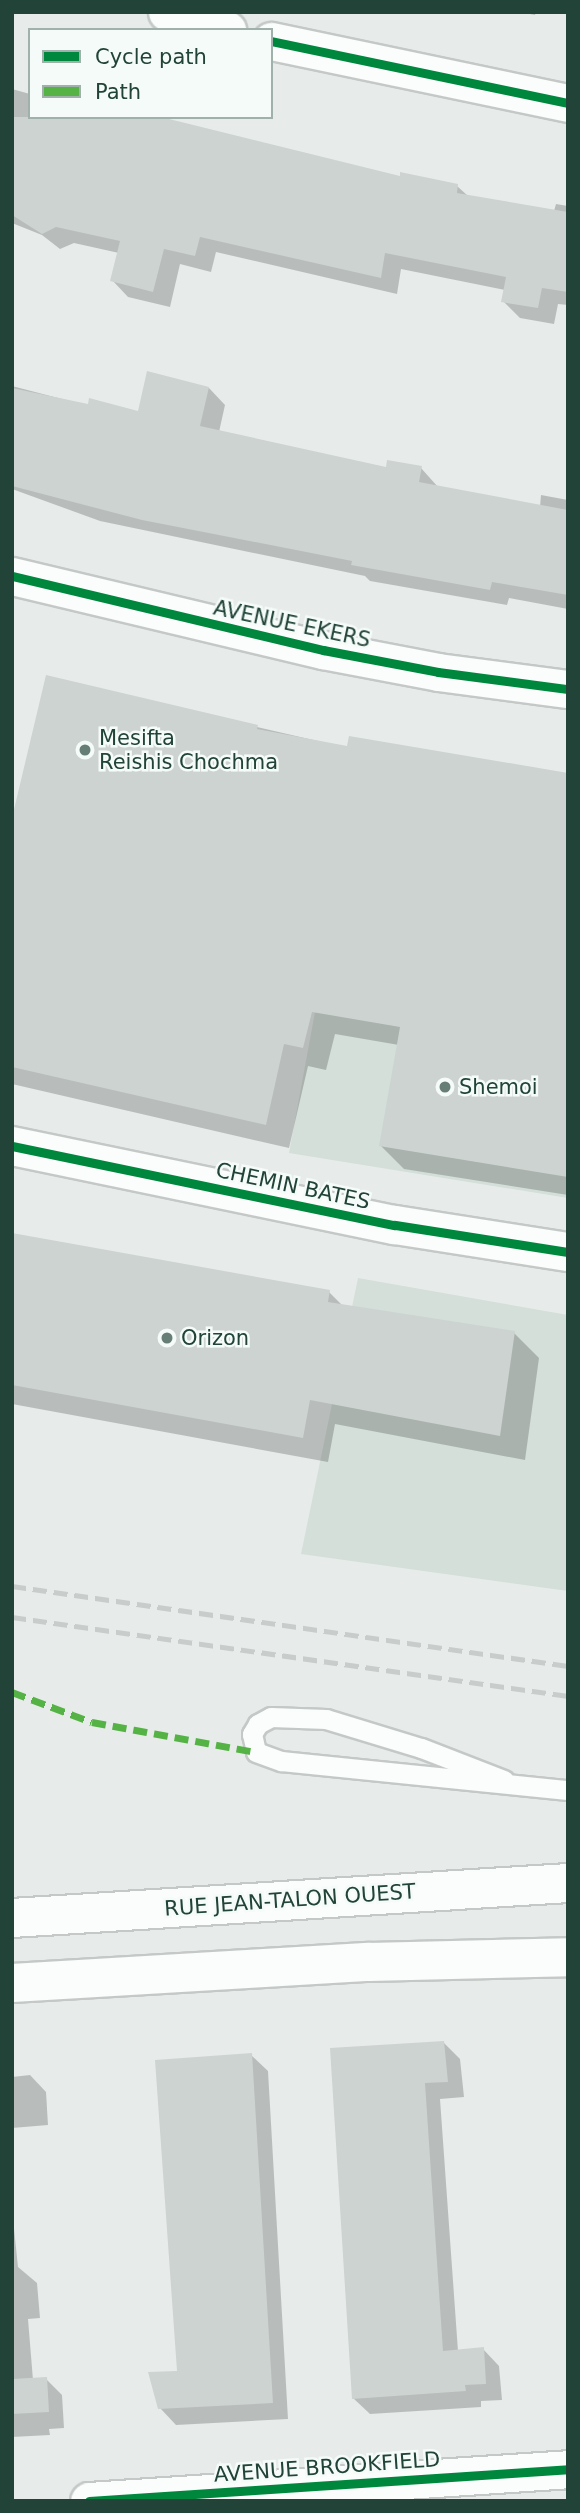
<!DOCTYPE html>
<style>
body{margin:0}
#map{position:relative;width:580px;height:2513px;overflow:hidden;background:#e7ecea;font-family:"DejaVu Sans",sans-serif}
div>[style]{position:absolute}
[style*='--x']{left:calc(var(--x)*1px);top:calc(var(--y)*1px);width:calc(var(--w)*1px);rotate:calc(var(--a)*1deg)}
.built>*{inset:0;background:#d4dfd9}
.shadow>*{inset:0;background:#0003}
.building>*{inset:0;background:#cdd3d1}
.roads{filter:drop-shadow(2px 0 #c4c9c7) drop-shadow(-2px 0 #c4c9c7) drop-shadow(0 2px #c4c9c7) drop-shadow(0 -2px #c4c9c7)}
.lane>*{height:19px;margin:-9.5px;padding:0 9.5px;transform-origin:9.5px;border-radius:9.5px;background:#fbfcfc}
.street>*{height:37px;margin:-18.5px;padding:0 18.5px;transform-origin:18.5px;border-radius:18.5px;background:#fbfcfc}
.secondary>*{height:38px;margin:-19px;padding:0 19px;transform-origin:19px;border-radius:19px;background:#fbfcfc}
.rail>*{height:5px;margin-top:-2.5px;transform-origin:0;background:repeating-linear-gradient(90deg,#c8cdcb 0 14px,transparent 0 21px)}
.quiet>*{height:7px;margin-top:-3.5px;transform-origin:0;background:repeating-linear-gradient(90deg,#55b346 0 14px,transparent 0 21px)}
.cycleway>*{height:9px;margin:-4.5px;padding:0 4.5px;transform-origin:4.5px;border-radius:4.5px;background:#00873e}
.dots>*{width:19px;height:19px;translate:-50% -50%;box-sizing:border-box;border:4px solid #f5fbf8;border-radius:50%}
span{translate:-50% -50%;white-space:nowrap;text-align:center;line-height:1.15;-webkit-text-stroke:5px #f5fbf8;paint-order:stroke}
.street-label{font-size:21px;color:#214338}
.poi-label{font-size:21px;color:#214338}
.left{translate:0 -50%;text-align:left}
.frame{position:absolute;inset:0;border:14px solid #214338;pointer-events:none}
.legend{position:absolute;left:28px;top:28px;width:245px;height:91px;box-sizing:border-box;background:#f5fbf8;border:2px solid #a0b1ab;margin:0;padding:9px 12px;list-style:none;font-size:21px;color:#214338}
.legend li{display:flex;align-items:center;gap:14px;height:35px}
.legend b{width:35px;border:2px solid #a0b1ab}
</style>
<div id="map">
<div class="built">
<div style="clip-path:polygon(568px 982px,568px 1198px,289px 1153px,315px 1012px)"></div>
<div style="clip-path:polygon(358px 1278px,568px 1315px,568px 1591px,301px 1554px)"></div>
</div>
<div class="shadow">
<div style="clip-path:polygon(519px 12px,536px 12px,535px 15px)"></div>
<div style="clip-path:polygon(12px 89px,30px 94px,30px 117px,457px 186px,468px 196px,554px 211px,556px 204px,568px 206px,568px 305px,558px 304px,554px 324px,520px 318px,503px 301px,505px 290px,401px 269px,397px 294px,216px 252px,211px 272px,180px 264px,170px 307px,128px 297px,112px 280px,119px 253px,74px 243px,60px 249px,42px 235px,12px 223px)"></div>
<div style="clip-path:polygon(12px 386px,89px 406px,139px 413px,209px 388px,225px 405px,219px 432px,387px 469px,421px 468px,438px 487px,540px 507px,541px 495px,568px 500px,568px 609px,509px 598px,507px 605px,370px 581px,365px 576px,100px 521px,12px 489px)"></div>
<div style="clip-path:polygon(257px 727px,348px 748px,568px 775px,568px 1195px,404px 1169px,381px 1146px,399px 1045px,335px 1034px,326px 1070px,308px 1066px,289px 1148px,12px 1084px,12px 825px)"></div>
<div style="clip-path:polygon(12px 1234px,329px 1292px,343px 1306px,514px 1333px,539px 1358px,525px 1460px,335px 1424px,328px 1462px,12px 1404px)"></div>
<div style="clip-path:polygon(444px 2043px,460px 2059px,464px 2097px,440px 2099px,458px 2351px,483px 2349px,499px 2366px,502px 2400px,481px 2401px,481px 2407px,370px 2414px,353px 2398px,332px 2049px)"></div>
<div style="clip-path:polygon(251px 2055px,268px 2071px,288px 2419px,176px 2425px,160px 2408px,179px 2372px)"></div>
<div style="clip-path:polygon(30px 2075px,46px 2092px,48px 2125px,12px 2128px,12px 2077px)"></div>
<div style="clip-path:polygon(12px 2209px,18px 2267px,37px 2283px,40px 2318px,28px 2319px,33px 2380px,46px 2379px,62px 2395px,64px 2428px,49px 2429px,50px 2435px,12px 2437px)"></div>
</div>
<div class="building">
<div style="clip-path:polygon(12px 117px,161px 117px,400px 176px,400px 172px,458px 184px,457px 193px,568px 212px,568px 292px,542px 288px,538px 308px,501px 302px,506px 277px,385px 253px,381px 278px,200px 237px,195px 256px,164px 249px,153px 292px,110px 281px,120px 241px,56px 227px,42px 234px,12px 215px)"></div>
<div style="clip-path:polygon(147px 371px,209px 387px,200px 426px,386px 467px,387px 460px,422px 466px,419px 482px,568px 510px,568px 595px,492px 582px,490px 590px,351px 565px,352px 561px,142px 520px,12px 486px,12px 388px,88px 404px,89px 398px,138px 411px)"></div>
<div style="clip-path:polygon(46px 675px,258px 725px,257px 729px,347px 746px,349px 736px,568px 773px,568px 1177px,379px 1146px,400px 1027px,312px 1012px,303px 1048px,284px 1044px,266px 1125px,12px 1067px,12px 818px)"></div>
<div style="clip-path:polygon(12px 1233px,330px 1290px,328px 1302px,515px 1331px,500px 1436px,310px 1400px,303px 1438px,12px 1385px)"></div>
<div style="clip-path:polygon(444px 2041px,448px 2082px,425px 2083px,443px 2351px,484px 2347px,486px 2384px,465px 2385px,466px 2391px,352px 2399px,330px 2048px)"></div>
<div style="clip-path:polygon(252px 2053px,273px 2403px,158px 2409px,148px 2372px,177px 2371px,155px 2060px)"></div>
<div style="clip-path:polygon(47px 2377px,49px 2412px,12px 2414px,12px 2379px)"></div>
</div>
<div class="roads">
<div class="lane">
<div style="--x:504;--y:1780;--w:89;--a:-158.9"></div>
<div style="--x:421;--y:1748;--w:99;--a:-163"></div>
<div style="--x:326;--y:1719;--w:55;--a:-177.9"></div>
<div style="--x:271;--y:1717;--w:15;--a:152"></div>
<div style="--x:258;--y:1724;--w:12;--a:121"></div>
<div style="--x:252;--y:1734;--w:18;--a:77"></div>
<div style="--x:256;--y:1752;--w:27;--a:20"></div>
<div style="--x:281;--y:1761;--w:288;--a:5.8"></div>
</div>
<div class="street">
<div style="--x:167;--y:12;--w:63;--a:16.7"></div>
<div style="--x:271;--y:41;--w:303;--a:11.8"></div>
<div style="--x:12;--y:576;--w:320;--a:13.4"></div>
<div style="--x:323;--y:650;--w:117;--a:10.8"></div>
<div style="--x:438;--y:672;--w:131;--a:7.5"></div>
<div style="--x:89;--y:2501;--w:480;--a:-3.8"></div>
</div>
<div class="secondary">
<div style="--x:12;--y:1146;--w:391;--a:11.7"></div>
<div style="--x:395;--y:1225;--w:175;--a:8.9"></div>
<div style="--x:12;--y:1918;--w:557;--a:-3.6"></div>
<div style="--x:12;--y:1983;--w:358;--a:-3.4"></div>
<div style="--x:369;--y:1962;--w:199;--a:-1.4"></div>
</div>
</div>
<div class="rail">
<div style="--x:12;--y:1586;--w:562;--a:8.19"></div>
<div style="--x:12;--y:1617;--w:562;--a:8.09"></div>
</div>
<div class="quiet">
<div style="--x:12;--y:1692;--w:85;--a:20.6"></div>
<div style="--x:92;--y:1722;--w:167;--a:10.4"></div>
</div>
<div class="cycleway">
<div style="--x:271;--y:41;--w:303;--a:11.8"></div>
<div style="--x:12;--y:576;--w:320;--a:13.4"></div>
<div style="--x:323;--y:650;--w:117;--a:10.8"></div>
<div style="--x:438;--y:672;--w:131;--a:7.5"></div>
<div style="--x:12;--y:1146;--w:391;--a:11.7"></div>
<div style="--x:395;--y:1225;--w:175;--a:8.9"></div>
<div style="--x:89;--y:2501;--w:480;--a:-3.8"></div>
</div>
<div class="dots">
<div style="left:85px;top:750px;background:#667e76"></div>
<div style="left:445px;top:1087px;background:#667e76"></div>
<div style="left:167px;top:1338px;background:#667e76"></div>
</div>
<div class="street-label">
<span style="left:292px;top:624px;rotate:12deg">AVENUE EKERS</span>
<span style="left:293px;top:1186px;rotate:12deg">CHEMIN BATES</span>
<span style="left:290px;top:1900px;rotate:-4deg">RUE JEAN-TALON OUEST</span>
<span style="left:327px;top:2467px;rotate:-4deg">AVENUE BROOKFIELD</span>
</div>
<div class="poi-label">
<span class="left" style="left:99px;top:750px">Mesifta<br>Reishis Chochma</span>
<span class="left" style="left:459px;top:1087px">Shemoi</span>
<span class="left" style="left:181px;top:1338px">Orizon</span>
</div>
<div class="frame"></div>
<ul class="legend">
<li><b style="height:9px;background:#00873e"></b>Cycle path</li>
<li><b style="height:9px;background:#55b346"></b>Path</li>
</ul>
</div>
